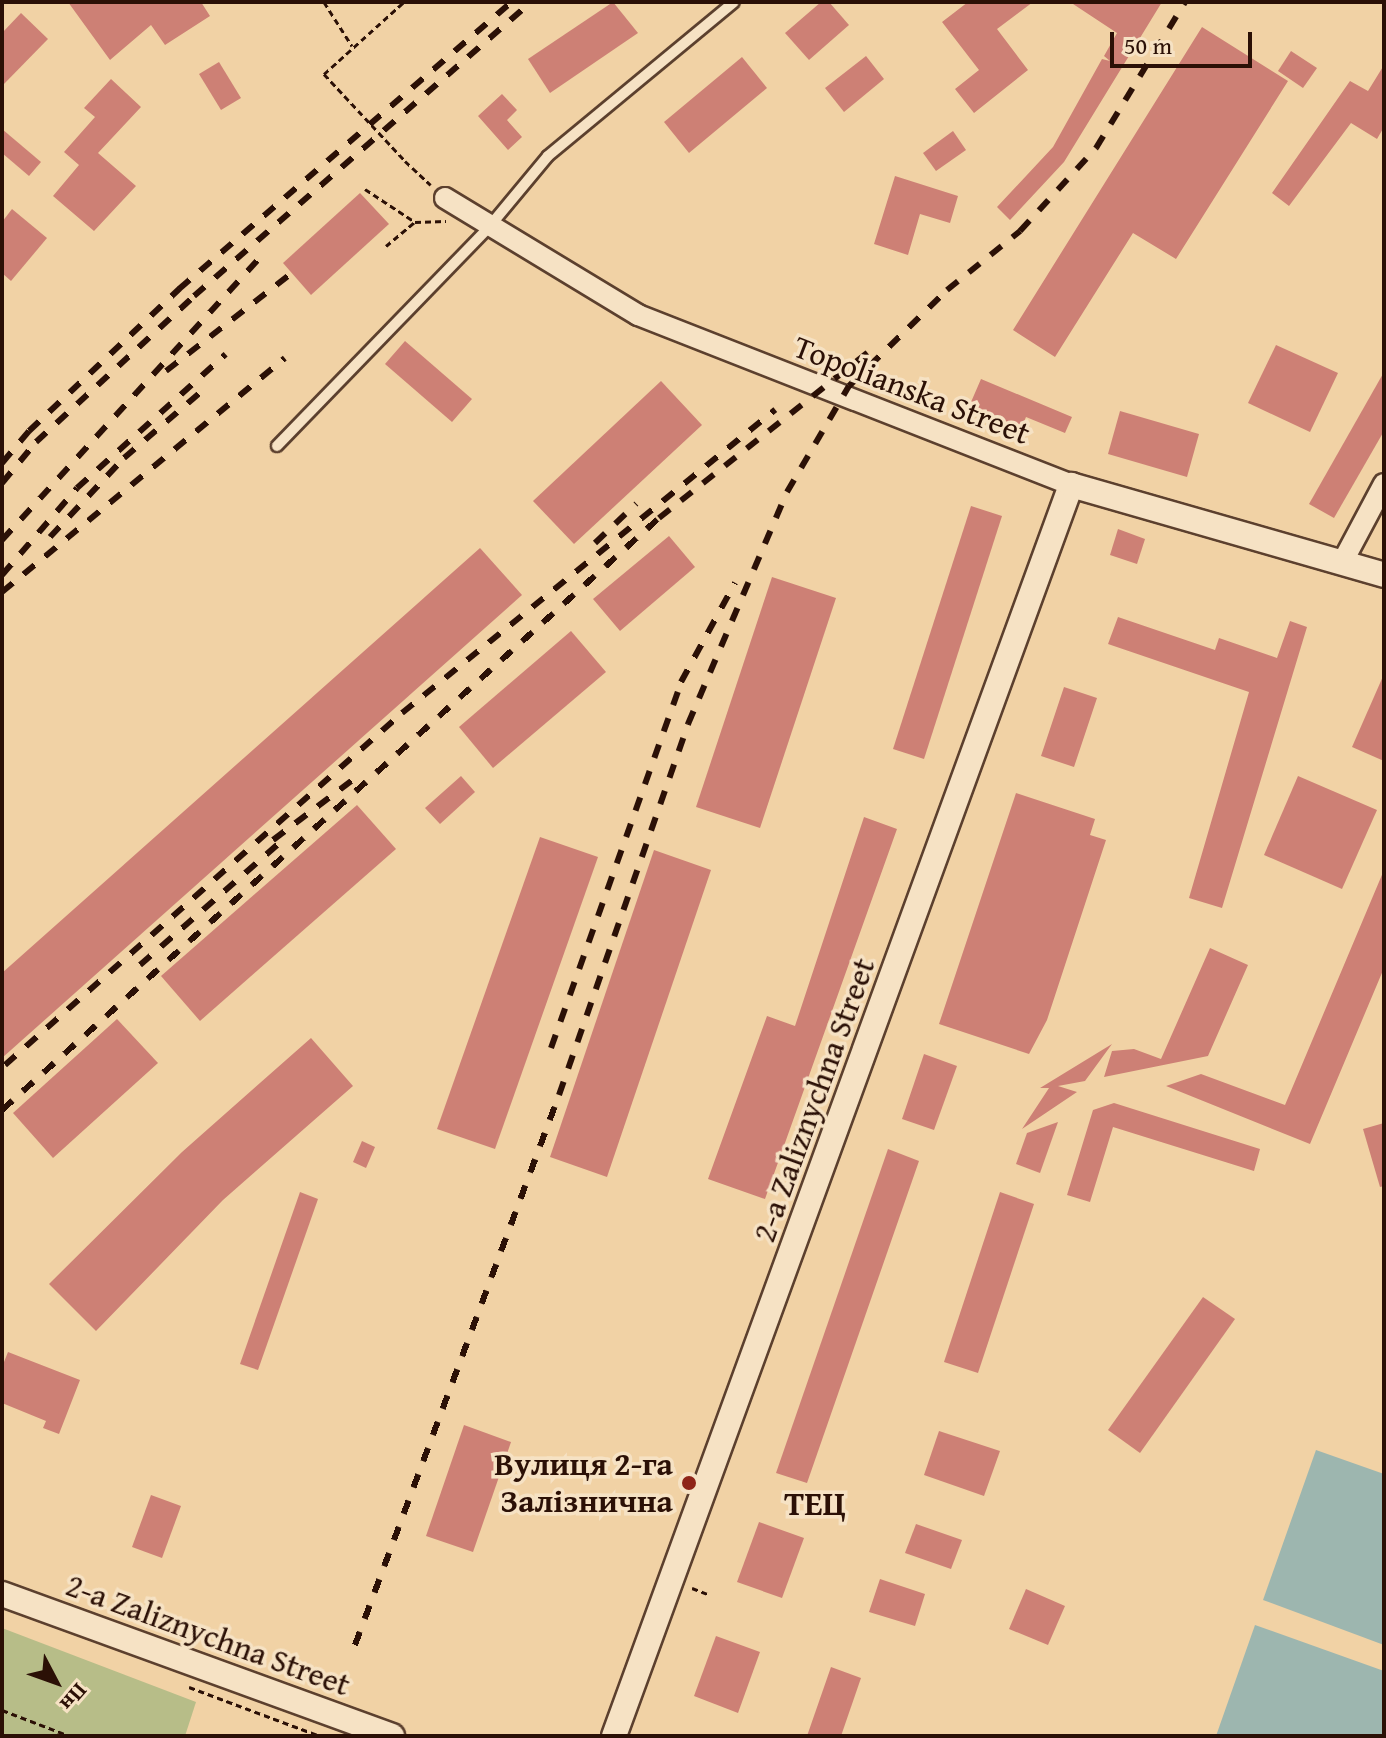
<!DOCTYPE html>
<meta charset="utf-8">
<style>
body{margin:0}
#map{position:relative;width:1386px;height:1738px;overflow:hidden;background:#f1d2a5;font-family:"Gentium Book Plus",serif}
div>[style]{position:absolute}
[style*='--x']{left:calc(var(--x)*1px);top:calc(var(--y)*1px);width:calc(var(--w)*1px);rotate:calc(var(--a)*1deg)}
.green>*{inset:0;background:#b7bd88}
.water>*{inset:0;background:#9db6af}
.building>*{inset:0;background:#cd8075}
.path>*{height:3px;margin-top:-1.5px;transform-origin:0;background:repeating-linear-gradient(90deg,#2b1006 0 6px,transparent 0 10px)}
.roads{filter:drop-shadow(2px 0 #5c402e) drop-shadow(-2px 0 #5c402e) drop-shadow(0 2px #5c402e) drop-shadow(0 -2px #5c402e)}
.service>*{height:10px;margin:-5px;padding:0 5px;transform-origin:5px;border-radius:5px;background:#f6e2c4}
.minor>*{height:20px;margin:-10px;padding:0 10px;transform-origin:10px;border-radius:10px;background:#f6e2c4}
.tertiary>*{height:24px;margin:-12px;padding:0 12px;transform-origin:12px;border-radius:12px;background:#f6e2c4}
.rail>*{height:6px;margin-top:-3px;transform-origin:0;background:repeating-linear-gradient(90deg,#2b1006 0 14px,transparent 0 28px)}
.path-bridge>*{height:3px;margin-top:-1.5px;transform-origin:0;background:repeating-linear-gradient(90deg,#2b1006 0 6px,transparent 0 10px)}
.dots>*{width:22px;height:22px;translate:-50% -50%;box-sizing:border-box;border:4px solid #f6e2c4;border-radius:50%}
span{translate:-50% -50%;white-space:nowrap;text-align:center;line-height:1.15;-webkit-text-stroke:7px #f6e2c4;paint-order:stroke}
.street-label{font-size:32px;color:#2b1006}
.poi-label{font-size:32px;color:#2b1006;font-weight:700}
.right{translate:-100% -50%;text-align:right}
.neighbourhood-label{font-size:34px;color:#2b1006;font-weight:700}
.frame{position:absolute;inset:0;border:4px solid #2b1006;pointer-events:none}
.north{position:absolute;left:16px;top:1642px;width:80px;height:80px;-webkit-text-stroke:6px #f6e2c4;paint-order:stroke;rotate:131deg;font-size:22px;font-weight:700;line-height:32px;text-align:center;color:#2b1006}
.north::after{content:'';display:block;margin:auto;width:28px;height:36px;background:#2b1006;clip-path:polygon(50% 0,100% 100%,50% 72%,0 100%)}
.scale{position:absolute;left:1110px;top:32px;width:142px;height:36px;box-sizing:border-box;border:4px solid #2b1006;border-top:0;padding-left:10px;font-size:24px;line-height:28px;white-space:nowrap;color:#2b1006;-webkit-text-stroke:6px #f6e2c4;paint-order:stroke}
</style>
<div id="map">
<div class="green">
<div style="clip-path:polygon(2px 1628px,196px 1702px,185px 1736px,2px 1736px)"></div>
</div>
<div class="water">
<div style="clip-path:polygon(1316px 1450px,1384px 1474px,1384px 1645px,1263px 1600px)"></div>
<div style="clip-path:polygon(1255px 1625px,1384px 1671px,1384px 1736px,1216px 1736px)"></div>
</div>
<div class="building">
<div style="clip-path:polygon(68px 2px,201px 2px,210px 16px,165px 45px,151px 25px,110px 60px)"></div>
<div style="clip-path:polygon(613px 2px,638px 33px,550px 93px,528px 59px)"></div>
<div style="clip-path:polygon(821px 2px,829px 2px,849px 25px,809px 60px,785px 33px)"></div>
<div style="clip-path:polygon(968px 2px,1033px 2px,997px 29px,1028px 70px,974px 113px,955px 89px,979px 70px,942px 22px)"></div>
<div style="clip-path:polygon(1070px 2px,1162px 2px,1064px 162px,1010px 220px,997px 207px,1053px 147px,1102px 59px,1110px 61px,1104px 56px,1117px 33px)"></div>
<div style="clip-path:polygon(21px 13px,48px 39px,2px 86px,2px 33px)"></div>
<div style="clip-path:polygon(1202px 27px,1288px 81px,1176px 259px,1133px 233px,1055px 357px,1013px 330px)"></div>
<div style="clip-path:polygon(1291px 51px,1317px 68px,1303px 88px,1278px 71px)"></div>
<div style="clip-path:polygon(866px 56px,884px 79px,844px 112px,825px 88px)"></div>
<div style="clip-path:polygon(742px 57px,767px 88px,689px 153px,664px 122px)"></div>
<div style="clip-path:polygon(219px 62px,241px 98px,221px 110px,199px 74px)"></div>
<div style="clip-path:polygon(1384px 65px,1384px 127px,1377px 139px,1351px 123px,1289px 206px,1272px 193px,1350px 81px,1368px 91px)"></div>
<div style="clip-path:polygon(111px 79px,141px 107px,98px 153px,136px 186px,94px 231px,53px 196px,79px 165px,64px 152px,95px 117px,84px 108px)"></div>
<div style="clip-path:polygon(502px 94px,517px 110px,507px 120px,522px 137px,508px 150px,478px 116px)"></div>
<div style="clip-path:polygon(2px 129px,41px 162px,29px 176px,2px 153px)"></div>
<div style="clip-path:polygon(953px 131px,966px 150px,936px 171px,923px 153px)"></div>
<div style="clip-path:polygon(895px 176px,958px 196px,950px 223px,920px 214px,908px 255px,874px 244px)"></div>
<div style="clip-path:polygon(360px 193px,389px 224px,311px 295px,283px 263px)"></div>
<div style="clip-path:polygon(12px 209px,47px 238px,11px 281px,2px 273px,2px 222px)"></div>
<div style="clip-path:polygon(405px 341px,472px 399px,452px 422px,385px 364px)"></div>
<div style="clip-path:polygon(1276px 345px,1338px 373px,1310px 432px,1248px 403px)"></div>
<div style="clip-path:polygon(1384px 372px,1384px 431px,1334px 518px,1309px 504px)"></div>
<div style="clip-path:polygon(981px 379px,1072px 417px,1065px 433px,1026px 417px,1020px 431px,968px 409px)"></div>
<div style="clip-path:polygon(661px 381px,702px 425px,574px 544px,533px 501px)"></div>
<div style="clip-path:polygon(1120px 411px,1199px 434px,1187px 477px,1108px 454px)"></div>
<div style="clip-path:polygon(971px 506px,1002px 516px,924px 759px,893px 749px)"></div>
<div style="clip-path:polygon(1118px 529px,1145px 539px,1137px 564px,1110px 555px)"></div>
<div style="clip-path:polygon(669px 536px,695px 567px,620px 631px,593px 599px)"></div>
<div style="clip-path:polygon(480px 548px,522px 595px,2px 1058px,2px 973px)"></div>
<div style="clip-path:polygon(772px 577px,836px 598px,760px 828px,696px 807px)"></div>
<div style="clip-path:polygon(1118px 617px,1215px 650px,1219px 638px,1277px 658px,1290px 621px,1307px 627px,1222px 908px,1189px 898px,1249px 692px,1108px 644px)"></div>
<div style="clip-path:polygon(571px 631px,606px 672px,493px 768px,459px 727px)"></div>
<div style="clip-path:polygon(1384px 674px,1384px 761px,1352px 747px)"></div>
<div style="clip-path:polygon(1064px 687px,1097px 698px,1074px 767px,1041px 756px)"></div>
<div style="clip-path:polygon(461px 776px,475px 792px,440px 824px,425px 808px)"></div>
<div style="clip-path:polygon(1298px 776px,1377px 810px,1342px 889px,1264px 855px)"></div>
<div style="clip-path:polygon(1016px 793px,1095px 819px,1090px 835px,1106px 840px,1047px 1020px,1029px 1054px,939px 1024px)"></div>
<div style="clip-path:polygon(357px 805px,396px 849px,200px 1021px,161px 976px)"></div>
<div style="clip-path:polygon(864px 817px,897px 829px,765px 1199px,708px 1179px,767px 1016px,795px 1026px)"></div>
<div style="clip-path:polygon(540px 837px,598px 857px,495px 1149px,437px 1129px)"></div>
<div style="clip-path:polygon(654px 850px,711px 870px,607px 1177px,550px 1157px)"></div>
<div style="clip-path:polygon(1384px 870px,1384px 968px,1310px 1144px,1166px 1086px,1201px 1074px,1285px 1105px)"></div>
<div style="clip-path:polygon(1210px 948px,1248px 965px,1208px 1056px,1104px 1077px,1112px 1051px,1134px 1049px,1161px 1059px)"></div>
<div style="clip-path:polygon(117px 1019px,158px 1063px,53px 1158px,13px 1113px)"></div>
<div style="clip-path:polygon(311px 1038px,353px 1086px,223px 1200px,96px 1331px,49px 1284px,182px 1152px)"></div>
<div style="clip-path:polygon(1112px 1044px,1085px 1081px,1058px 1086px,1077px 1092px,1022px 1129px,1049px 1088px,1040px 1088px)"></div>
<div style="clip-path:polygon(924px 1054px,957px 1066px,934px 1130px,902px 1119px)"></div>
<div style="clip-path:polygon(1114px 1103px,1260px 1149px,1254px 1171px,1113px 1127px,1090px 1202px,1067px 1195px,1093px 1110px)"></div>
<div style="clip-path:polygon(1058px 1122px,1040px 1173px,1016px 1164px,1027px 1133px)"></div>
<div style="clip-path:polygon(1384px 1123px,1384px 1186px,1380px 1187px,1363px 1129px)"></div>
<div style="clip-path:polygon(362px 1141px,375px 1147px,366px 1168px,353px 1162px)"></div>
<div style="clip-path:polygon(888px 1149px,919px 1161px,807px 1483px,776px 1473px)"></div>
<div style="clip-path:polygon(300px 1192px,318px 1199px,258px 1370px,240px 1364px)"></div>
<div style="clip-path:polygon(1000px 1192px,1034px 1204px,978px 1373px,944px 1362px)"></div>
<div style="clip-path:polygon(1203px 1297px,1235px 1319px,1140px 1453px,1108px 1430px)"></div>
<div style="clip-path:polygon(8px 1352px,80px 1380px,59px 1434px,43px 1428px,46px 1421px,2px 1403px,2px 1367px)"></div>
<div style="clip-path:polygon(464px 1425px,511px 1442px,473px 1552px,426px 1536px)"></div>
<div style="clip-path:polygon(939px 1431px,1000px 1451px,984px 1496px,924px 1475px)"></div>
<div style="clip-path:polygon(151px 1495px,181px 1506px,162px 1558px,132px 1547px)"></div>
<div style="clip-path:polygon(759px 1522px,804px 1538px,782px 1598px,737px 1582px)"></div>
<div style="clip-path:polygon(916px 1524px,962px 1540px,951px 1569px,905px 1553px)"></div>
<div style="clip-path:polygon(880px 1579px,925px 1594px,915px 1626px,869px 1612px)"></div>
<div style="clip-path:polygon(1026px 1589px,1065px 1606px,1048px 1645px,1009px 1629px)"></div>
<div style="clip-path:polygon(716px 1636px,760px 1652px,738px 1713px,694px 1696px)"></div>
<div style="clip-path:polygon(831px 1667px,861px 1678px,841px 1736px,807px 1736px)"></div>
</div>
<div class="path">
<div style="--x:324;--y:2;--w:52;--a:57.5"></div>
<div style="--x:324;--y:74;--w:108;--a:-42"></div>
<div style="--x:405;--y:161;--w:35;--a:43"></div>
<div style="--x:365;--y:189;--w:60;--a:33.4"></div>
<div style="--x:386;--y:246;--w:38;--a:-40"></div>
<div style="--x:415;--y:222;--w:31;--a:-2"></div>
<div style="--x:692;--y:1588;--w:17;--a:21"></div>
<div style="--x:189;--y:1687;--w:140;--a:20.5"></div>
<div style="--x:2;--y:1710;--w:73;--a:20.9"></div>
</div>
<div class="roads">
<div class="service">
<div style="--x:277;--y:446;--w:305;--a:-45.9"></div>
<div style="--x:489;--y:227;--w:92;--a:-50.3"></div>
<div style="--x:548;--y:156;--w:241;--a:-39.6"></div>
</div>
<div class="minor">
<div style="--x:445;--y:198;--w:226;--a:31.2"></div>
<div style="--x:638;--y:315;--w:465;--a:21.4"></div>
<div style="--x:1343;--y:561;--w:87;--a:-62"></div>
</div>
<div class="tertiary">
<div style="--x:2;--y:1594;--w:415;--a:20"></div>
<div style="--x:614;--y:1736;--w:1332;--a:-69.93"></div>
<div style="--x:1071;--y:485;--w:326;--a:16"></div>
</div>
</div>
<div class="rail">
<div style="--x:166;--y:371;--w:160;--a:-37.9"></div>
<div style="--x:2;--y:463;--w:42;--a:-49.8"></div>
<div style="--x:29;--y:431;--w:207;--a:-43.4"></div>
<div style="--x:179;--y:289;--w:439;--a:-40.8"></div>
<div style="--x:2;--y:483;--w:53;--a:-50.3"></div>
<div style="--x:36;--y:442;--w:215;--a:-42.7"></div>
<div style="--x:194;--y:296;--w:447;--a:-41.1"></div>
<div style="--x:50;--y:537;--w:108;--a:-46.9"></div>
<div style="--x:124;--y:458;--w:104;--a:-40.7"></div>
<div style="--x:2;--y:540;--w:386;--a:-47.6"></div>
<div style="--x:595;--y:543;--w:57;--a:-43.6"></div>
<div style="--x:2;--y:575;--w:115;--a:-49.2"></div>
<div style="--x:77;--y:488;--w:200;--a:-42"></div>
<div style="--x:2;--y:592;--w:367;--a:-39.6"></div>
<div style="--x:273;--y:840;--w:111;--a:-37"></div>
<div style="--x:140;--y:965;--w:193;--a:-41.2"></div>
<div style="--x:551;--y:1048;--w:388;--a:-70.4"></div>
<div style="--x:681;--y:682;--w:113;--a:-61.4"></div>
<div style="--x:5;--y:1065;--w:531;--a:-41.56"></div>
<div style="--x:402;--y:713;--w:481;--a:-39.1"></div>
<div style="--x:2;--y:1110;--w:884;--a:-42.02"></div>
<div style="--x:659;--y:518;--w:275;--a:-38.4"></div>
<div style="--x:355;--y:1645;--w:587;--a:-69.65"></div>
<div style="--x:559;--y:1095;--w:393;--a:-70.8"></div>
<div style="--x:688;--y:724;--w:252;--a:-66.9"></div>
<div style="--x:787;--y:492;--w:123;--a:-59.7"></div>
<div style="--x:849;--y:386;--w:137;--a:-44.4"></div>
<div style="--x:947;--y:290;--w:94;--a:-38.9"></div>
<div style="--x:1020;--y:231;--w:113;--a:-47.5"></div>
<div style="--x:1096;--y:148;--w:171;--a:-58.6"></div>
</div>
<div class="path-bridge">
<div style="--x:324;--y:74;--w:119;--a:47"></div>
</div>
<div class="dots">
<div style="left:689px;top:1483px;background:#8f2418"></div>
</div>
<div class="street-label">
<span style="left:912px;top:390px;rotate:21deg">Topolianska Street</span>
<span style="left:814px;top:1100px;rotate:-70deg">2-a Zaliznychna Street</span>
<span style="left:208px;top:1635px;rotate:20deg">2-a Zaliznychna Street</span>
</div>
<div class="poi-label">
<span class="right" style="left:673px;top:1483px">Вулиця 2-га<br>Залізнична</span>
</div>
<div class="neighbourhood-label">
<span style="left:815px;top:1503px">ТЕЦ</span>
</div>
<div class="frame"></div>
<div class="north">Пн</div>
<div class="scale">50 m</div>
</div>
